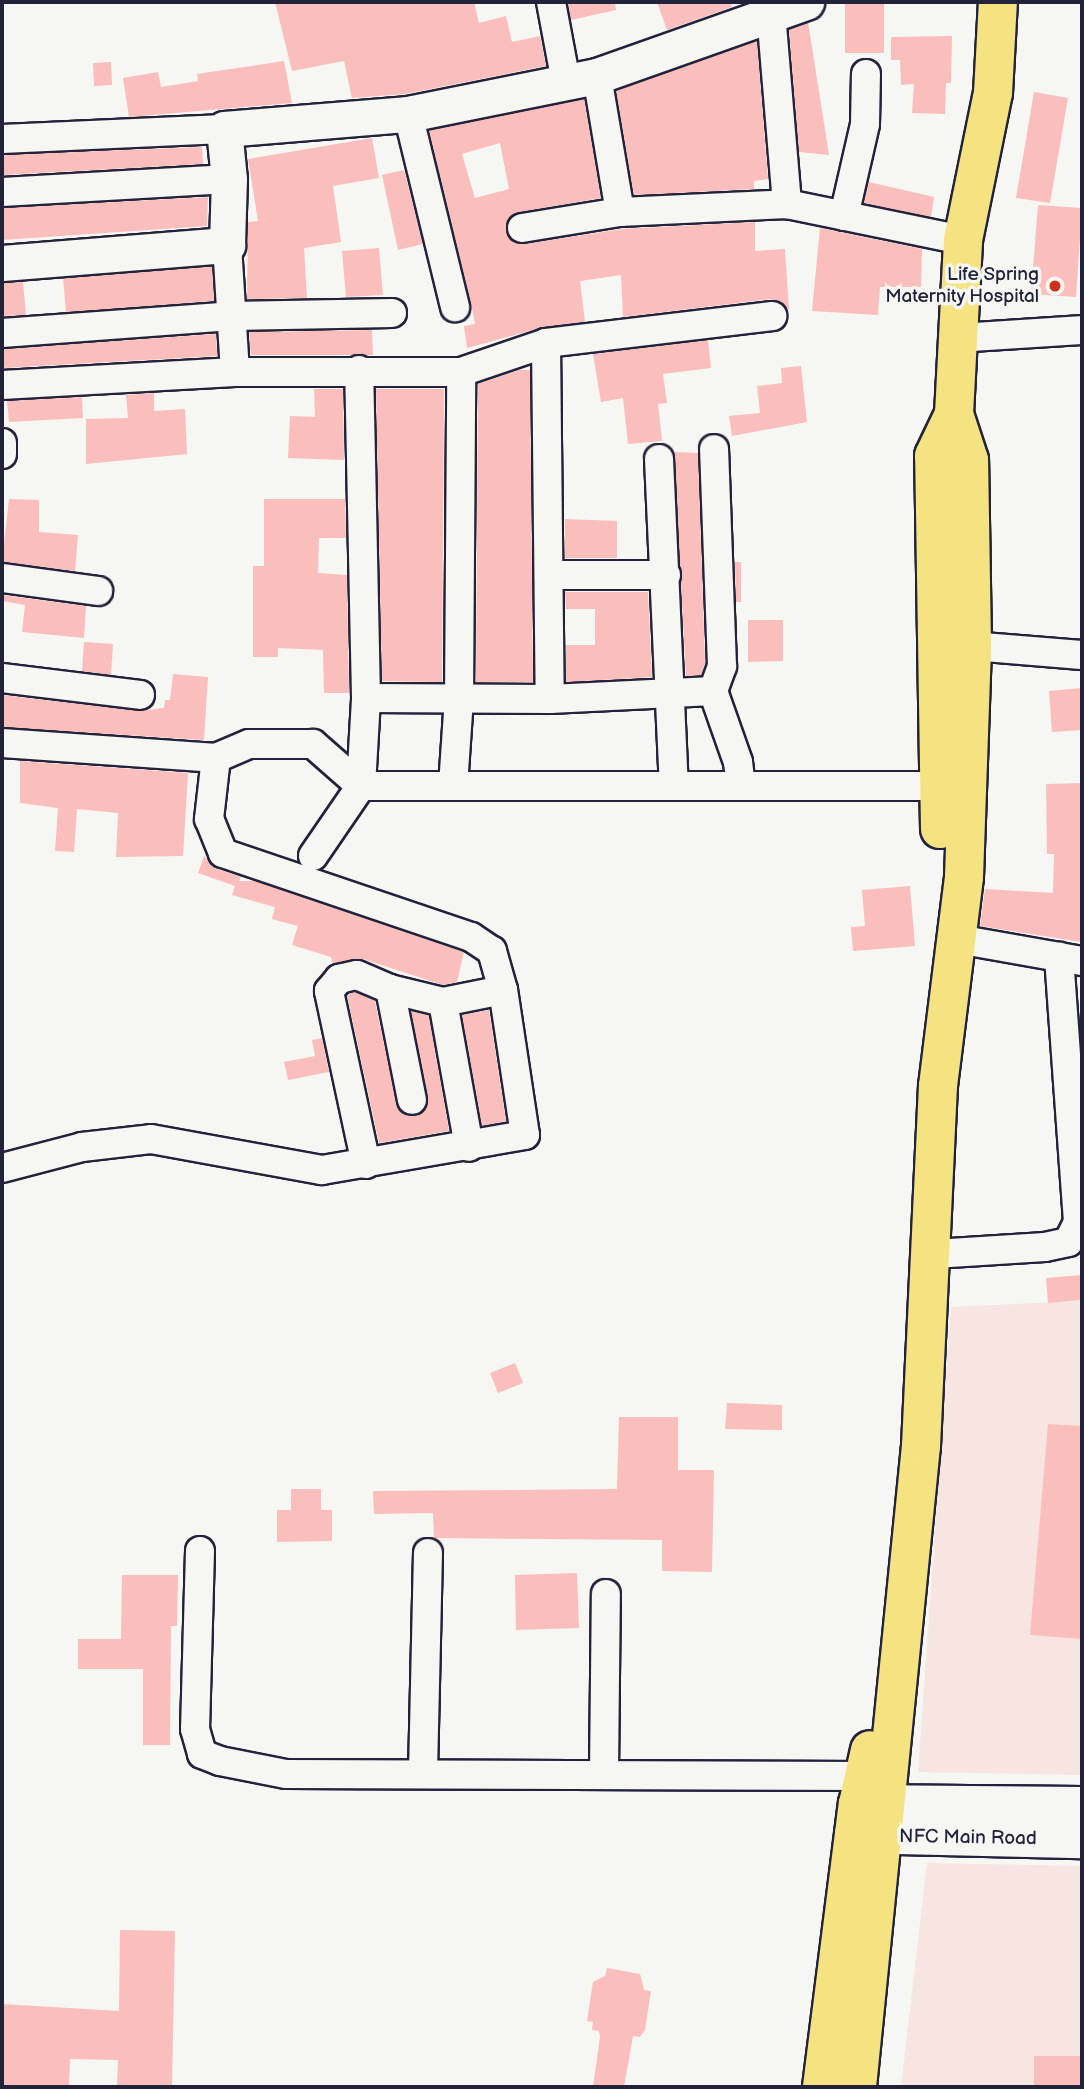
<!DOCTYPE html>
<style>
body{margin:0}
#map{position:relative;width:1084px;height:2089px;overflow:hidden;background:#f6f6f2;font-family:"Balsamiq Sans",sans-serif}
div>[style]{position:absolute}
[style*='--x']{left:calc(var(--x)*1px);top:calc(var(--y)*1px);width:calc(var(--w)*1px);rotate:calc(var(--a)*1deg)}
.built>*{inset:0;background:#f7e5e2}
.building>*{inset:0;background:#fabebc}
.roads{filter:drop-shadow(2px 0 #22223b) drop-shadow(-2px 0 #22223b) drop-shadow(0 2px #22223b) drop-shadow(0 -2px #22223b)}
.minor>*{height:28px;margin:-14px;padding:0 14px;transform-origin:14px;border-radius:14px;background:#f6f6f2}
.tertiary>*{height:35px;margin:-17.5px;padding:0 17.5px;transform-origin:17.5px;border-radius:17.5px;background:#f6f6f2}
.secondary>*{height:38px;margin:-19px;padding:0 19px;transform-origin:19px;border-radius:19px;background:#f6f6f2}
.primary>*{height:38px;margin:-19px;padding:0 19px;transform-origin:19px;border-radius:19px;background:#f5e382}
.dots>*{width:19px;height:19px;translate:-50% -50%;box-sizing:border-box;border:4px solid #f6f6f2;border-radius:50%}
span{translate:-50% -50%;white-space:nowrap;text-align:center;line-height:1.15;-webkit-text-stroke:7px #f6f6f2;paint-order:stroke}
.poi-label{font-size:19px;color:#22223b}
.right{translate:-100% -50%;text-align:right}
.street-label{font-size:19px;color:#22223b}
.frame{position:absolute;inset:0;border:4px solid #22223b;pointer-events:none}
</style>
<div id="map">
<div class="built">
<div style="clip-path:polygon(1082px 1301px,1082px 1775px,918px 1772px,951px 1307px)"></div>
<div style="clip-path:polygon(927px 1863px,1082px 1866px,1082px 2087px,901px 2087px)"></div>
</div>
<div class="building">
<div style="clip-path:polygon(275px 2px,474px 2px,479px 23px,506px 16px,512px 42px,540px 36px,546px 66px,405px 94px,352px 98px,344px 61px,292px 71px)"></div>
<div style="clip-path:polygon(568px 2px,615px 2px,616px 10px,571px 20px)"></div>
<div style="clip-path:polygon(657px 2px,730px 2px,732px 7px,667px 30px)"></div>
<div style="clip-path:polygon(845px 2px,884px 2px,884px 53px,845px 53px)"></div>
<div style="clip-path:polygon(808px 22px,829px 155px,799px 152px,789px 29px)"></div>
<div style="clip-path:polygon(952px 36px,951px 83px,946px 83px,945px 114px,912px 113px,914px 84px,901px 85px,900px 60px,891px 60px,891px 37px)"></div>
<div style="clip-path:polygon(757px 41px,768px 179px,754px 181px,754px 189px,634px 195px,616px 91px)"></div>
<div style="clip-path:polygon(284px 61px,292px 103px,129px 117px,123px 78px,158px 72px,161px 87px,198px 81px,197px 74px)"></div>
<div style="clip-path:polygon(111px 62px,112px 85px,94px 86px,93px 63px)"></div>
<div style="clip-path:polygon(1034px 92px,1068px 98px,1050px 203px,1016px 198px)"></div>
<div style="clip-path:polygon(evenodd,584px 99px,601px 198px,519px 212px,506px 223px,510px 239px,525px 244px,622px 229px,755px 222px,755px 251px,785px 249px,789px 309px,770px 299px,623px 317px,621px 275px,580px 281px,585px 322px,544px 327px,467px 348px,464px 326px,475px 324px,471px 303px,429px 130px,584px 99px,500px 143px,509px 189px,475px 198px,462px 154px,500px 143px)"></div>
<div style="clip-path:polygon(372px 138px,379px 178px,333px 186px,341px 242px,304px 248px,307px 298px,247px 299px,248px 222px,258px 221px,248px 159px)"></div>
<div style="clip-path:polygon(202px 147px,203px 164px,2px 175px,2px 155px)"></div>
<div style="clip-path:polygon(404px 170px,423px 244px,398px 250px,382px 175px)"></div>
<div style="clip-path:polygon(869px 182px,934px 197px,931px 217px,864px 203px)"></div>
<div style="clip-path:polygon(208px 197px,207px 226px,2px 240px,2px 208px)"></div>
<div style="clip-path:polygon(1038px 205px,1082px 208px,1076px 297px,1031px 294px)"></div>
<div style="clip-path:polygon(820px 228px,922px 249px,921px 287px,880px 287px,878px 315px,812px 311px)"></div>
<div style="clip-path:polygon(379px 248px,383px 295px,346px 297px,342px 251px)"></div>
<div style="clip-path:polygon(212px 266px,214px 301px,66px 312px,63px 278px)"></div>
<div style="clip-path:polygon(23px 282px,26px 315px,2px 316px,2px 283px)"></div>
<div style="clip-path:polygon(372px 330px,373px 355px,251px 355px,249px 332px)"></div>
<div style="clip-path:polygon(216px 334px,217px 356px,2px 368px,2px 349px)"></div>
<div style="clip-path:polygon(708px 340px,711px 368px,663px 374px,667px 403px,658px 404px,662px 441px,628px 444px,623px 398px,601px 402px,593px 354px)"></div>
<div style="clip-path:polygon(801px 366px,807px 422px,732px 436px,729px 416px,760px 413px,757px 386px,782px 383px,781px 368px)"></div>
<div style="clip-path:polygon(519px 370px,530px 370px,533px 682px,476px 682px,478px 384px)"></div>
<div style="clip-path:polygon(314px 389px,343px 389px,344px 460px,288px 458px,290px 416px,315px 417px)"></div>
<div style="clip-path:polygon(376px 389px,444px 389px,442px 682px,382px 681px)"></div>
<div style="clip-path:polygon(154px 393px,154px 411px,185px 409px,187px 454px,86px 464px,86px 419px,128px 418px,126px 395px)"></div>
<div style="clip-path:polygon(82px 397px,83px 418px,9px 422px,7px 401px)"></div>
<div style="clip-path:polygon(674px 452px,698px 453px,705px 663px,701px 675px,686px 676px)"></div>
<div style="clip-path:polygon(9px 499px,39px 500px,39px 532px,78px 535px,75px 571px,2px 562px)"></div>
<div style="clip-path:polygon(264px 499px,345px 499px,346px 538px,319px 538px,318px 573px,347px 575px,349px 693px,324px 693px,323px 650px,278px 648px,278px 657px,253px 657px,253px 566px,264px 566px)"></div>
<div style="clip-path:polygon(565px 519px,617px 521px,617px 558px,565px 558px)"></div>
<div style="clip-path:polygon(735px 562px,741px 562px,741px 602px,736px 602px)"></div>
<div style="clip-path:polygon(565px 592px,648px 592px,652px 677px,566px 682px,566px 645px,595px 645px,595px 609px,566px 609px)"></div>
<div style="clip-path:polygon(2px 595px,86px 606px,84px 638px,22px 632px,25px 605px,2px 601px)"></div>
<div style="clip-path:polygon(748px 620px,783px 620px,783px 661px,748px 662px)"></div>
<div style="clip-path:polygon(84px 642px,113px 644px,111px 675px,82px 671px)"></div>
<div style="clip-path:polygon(173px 674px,208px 677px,204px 740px,2px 727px,2px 695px,139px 711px,164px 708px,165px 700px,170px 700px)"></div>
<div style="clip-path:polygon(1082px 688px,1082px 730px,1052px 732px,1049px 691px)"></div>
<div style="clip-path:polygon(20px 761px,188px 773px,183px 856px,116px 857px,118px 813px,77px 809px,74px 852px,55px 851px,58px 808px,20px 803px)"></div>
<div style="clip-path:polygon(1082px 783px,1082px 942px,980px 926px,985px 889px,1053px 893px,1054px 854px,1047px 854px,1046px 784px)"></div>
<div style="clip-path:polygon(204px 856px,217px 869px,241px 877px,239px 881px,255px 881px,464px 952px,457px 982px,443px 985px,363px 959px,333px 964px,331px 957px,292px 945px,298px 926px,272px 919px,275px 907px,232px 895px,235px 886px,198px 873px)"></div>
<div style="clip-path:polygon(910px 886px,915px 946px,853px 951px,851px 927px,865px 926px,862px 890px)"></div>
<div style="clip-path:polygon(355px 992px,375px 1001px,396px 1103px,407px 1116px,422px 1113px,428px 1105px,411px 1011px,429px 1016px,449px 1131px,379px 1143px,347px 995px)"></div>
<div style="clip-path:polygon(489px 1010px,506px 1121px,482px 1126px,462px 1015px)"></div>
<div style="clip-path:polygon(322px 1038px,329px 1072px,288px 1080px,284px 1062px,315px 1056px,312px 1040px)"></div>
<div style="clip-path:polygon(1082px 1275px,1082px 1300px,1048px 1303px,1046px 1278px)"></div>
<div style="clip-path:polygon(515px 1363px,523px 1383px,498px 1393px,490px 1373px)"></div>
<div style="clip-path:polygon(727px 1403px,782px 1405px,782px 1430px,725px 1429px)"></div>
<div style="clip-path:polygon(619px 1417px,678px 1417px,678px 1470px,714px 1470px,712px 1572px,662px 1571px,662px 1540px,434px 1538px,433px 1513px,374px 1514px,373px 1491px,617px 1489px)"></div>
<div style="clip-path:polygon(1048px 1424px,1082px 1426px,1082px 1639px,1030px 1635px)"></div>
<div style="clip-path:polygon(291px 1489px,321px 1489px,321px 1510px,332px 1510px,332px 1541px,277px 1542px,277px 1510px,291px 1510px)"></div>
<div style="clip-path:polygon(577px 1573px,579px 1628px,516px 1630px,515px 1575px)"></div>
<div style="clip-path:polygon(122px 1575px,178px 1575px,177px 1626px,171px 1626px,170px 1745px,143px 1745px,143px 1669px,78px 1669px,78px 1639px,121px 1639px)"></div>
<div style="clip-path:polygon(120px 1930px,175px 1931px,172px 2087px,117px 2087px,118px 2060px,70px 2059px,69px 2086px,2px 2085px,2px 2004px,119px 2011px)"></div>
<div style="clip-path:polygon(607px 1968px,640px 1974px,644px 1990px,651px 1991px,645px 2030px,640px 2037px,633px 2036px,624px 2087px,593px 2087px,600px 2037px,599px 2031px,592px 2030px,593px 2022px,587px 2021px,593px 1982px,605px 1976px)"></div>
<div style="clip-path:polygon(1034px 2056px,1082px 2056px,1082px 2087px,1034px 2087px)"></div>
</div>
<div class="roads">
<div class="minor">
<div style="--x:551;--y:2;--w:81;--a:79.4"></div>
<div style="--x:771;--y:13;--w:192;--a:85.2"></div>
<div style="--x:597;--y:76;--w:138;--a:80.4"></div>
<div style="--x:408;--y:114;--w:199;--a:76.3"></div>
<div style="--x:2;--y:139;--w:222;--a:-2.6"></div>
<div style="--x:2;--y:192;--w:227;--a:-3.3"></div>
<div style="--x:844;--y:216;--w:94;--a:-77.1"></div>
<div style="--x:865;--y:124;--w:50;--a:-88.9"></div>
<div style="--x:522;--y:228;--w:99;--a:-9.3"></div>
<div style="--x:620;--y:212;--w:167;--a:-2.7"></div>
<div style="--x:787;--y:204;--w:180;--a:11.6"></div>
<div style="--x:227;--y:245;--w:127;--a:86.4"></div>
<div style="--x:2;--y:333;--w:230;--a:-4.2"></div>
<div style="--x:231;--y:316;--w:161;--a:-1.1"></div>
<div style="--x:958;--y:338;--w:124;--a:-3.7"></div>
<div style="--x:546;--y:343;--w:356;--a:89.4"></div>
<div style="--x:2;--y:385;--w:233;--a:-3.2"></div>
<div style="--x:235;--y:372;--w:226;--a:0"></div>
<div style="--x:461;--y:372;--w:90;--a:-18.8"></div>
<div style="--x:546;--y:343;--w:228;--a:-6.8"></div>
<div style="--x:2;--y:443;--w:11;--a:90"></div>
<div style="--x:659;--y:459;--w:327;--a:87.4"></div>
<div style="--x:552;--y:575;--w:114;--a:0"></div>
<div style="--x:2;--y:578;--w:97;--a:7.7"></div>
<div style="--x:972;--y:646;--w:110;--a:4.7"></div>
<div style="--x:2;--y:678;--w:139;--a:7"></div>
<div style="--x:713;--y:691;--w:75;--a:70.6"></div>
<div style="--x:738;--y:762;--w:24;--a:83"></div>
<div style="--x:366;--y:698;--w:184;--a:0.3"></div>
<div style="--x:550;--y:699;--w:163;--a:-2.8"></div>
<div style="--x:713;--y:691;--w:27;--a:-70"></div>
<div style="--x:722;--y:666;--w:217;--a:-92.1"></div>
<div style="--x:2;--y:743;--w:215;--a:4"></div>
<div style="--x:216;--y:758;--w:36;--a:-23"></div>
<div style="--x:249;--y:744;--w:64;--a:0"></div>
<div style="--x:313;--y:744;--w:64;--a:41.2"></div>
<div style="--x:361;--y:786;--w:581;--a:0"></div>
<div style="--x:453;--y:786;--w:87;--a:-86.1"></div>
<div style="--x:459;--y:699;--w:327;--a:-89.6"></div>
<div style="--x:313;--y:856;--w:85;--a:-55.6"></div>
<div style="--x:361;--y:786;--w:88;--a:-86.7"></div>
<div style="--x:366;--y:698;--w:328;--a:-91.2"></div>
<div style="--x:957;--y:939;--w:127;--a:10"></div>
<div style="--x:390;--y:989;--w:113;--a:78.8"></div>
<div style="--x:443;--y:1002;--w:147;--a:79.8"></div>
<div style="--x:366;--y:1164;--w:177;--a:-102.1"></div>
<div style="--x:329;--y:991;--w:16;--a:-50"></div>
<div style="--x:339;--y:979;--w:18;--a:-13"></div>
<div style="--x:357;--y:975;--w:36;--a:23"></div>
<div style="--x:390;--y:989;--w:55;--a:13.8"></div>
<div style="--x:443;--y:1002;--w:61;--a:-11.3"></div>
<div style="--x:2;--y:1168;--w:83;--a:-14.7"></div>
<div style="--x:82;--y:1147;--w:69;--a:-6.6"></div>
<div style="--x:151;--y:1139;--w:174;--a:10.3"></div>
<div style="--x:322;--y:1170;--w:206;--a:-9.8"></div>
<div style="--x:525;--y:1135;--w:147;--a:-98.6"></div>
<div style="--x:503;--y:990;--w:41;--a:-105.8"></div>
<div style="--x:492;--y:951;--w:25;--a:-146"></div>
<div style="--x:471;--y:937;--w:262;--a:-161.3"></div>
<div style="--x:223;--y:853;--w:37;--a:-112"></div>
<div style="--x:209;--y:819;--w:61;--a:-83.5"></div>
<div style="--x:934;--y:1254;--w:111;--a:-3.6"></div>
<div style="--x:1045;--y:1247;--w:24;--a:-12"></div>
<div style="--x:1068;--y:1242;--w:22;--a:-63"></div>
<div style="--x:1078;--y:1222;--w:266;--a:-94.1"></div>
<div style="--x:200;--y:1551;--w:178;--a:91.6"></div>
<div style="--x:195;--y:1729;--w:26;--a:74"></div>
<div style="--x:202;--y:1754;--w:19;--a:21"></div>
<div style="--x:220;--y:1761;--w:67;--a:11.1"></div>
<div style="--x:286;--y:1774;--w:579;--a:0.2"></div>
<div style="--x:604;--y:1772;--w:178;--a:-89.4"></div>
<div style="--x:423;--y:1773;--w:220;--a:-88.7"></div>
</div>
<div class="tertiary">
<div style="--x:2;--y:263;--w:226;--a:-4.6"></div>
<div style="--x:227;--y:245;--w:66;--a:-88.3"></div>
<div style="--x:229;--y:179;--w:50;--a:-95.7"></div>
<div style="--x:224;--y:129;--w:185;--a:-4.7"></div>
<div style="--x:408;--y:114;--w:193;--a:-11.4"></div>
<div style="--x:597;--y:76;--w:222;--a:-19.5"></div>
</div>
<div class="secondary">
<div style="--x:858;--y:1804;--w:224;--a:0.5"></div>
<div style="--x:854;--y:1834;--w:228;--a:1.3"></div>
</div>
<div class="primary">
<div style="--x:940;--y:829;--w:373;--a:-90.9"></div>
<div style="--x:934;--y:456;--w:47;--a:-64.5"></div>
<div style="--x:822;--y:2087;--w:285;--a:-82.8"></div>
<div style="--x:858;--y:1804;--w:55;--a:-77.5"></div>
<div style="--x:857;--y:2087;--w:644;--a:-84.3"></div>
<div style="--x:921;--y:1446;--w:360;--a:-87.3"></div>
<div style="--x:938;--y:1086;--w:211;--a:-82.9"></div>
<div style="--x:964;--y:877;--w:231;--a:-88"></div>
<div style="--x:972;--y:646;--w:186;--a:-90.9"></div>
<div style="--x:969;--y:460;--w:48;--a:-108.1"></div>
<div style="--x:954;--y:414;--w:174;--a:-87"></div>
<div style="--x:963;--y:240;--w:150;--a:-78.5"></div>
<div style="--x:993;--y:93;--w:91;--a:-86.9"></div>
</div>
</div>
<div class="dots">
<div style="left:1055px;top:286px;background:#c8321e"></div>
</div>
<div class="poi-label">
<span class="right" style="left:1039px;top:286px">Life Spring<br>Maternity Hospital</span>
</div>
<div class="street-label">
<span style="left:968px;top:1838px;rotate:1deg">NFC Main Road</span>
</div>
<div class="frame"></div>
</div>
